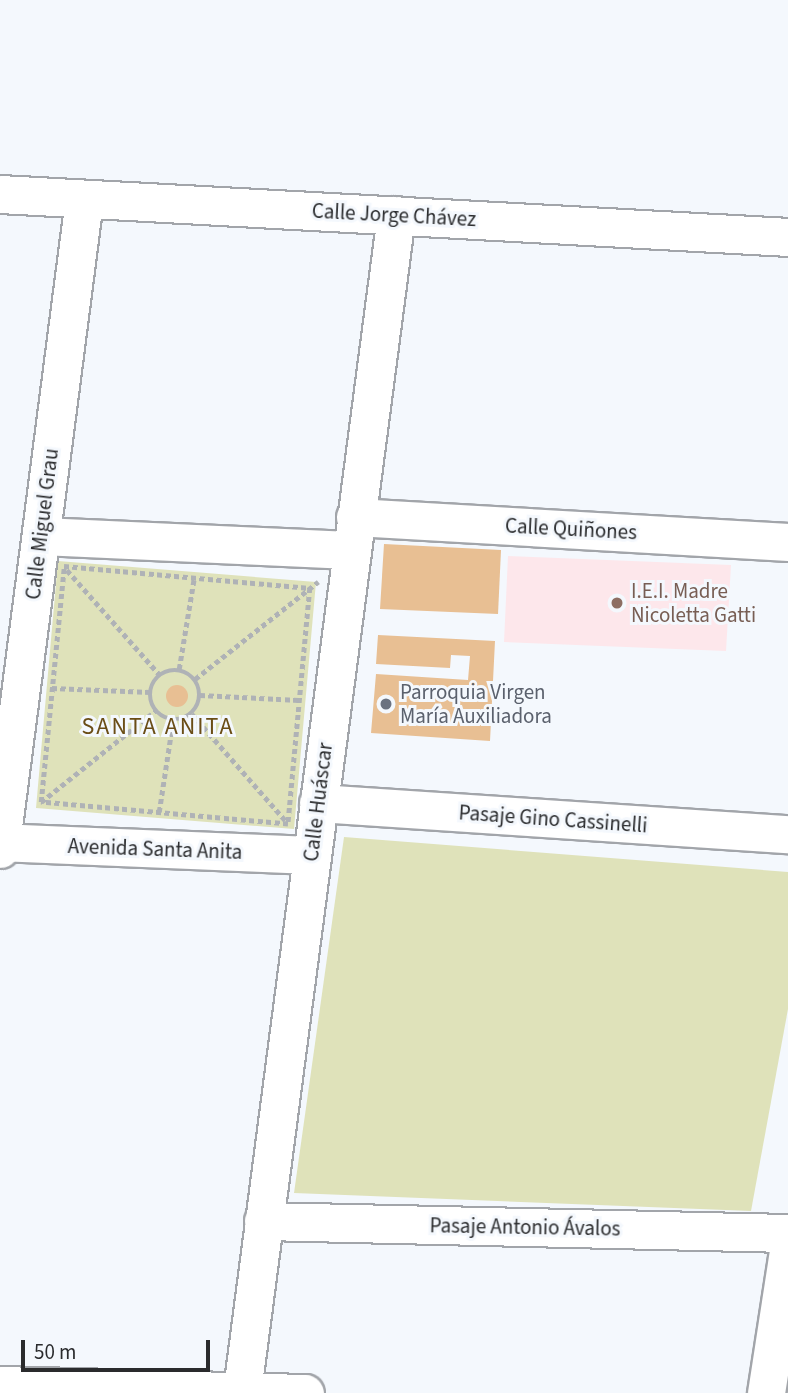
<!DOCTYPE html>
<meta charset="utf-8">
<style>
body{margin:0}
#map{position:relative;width:788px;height:1393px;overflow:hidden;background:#f4f8fd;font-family:"Source Sans 3",sans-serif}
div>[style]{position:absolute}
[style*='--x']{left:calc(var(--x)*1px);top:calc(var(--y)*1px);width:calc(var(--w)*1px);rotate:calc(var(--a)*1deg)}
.education>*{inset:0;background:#fde7eb}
.green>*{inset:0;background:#dfe2ba}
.building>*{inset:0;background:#e8bf93}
.round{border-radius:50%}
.path>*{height:4.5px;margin-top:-2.25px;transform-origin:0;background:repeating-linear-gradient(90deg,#afb2b6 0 5px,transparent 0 8.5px)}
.path>.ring{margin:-2.25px;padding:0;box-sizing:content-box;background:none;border:4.5px solid #afb2b6;border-radius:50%}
.roads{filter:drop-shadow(2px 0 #a2a5aa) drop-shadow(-2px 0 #a2a5aa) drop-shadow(0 2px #a2a5aa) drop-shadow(0 -2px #a2a5aa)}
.minor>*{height:37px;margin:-18.5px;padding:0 18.5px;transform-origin:18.5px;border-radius:18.5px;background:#fff}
.dots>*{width:19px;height:19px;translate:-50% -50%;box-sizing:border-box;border:4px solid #f4f8fd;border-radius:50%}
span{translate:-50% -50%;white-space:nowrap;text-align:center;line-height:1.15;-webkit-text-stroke:6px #f4f8fd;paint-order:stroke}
.street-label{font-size:21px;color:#2a2b2d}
.education-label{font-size:21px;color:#785e54}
.left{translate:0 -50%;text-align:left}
.worship-label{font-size:21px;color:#5b616d}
.quarter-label{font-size:24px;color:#6a4d16;letter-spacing:2px}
.scale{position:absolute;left:21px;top:1340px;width:189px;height:32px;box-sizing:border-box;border:4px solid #2a2b2d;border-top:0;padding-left:9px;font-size:21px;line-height:24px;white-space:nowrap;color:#2a2b2d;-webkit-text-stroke:5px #f4f8fd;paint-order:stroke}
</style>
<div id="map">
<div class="education">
<div style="clip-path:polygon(508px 556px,731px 565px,726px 651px,504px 642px)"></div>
</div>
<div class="green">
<div style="clip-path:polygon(58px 561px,316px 582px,294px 829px,36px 808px)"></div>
<div style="clip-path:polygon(344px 837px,788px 872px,788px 1009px,751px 1211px,294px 1193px)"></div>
</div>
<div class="building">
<div style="clip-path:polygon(384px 544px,501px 550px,498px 614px,380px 609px)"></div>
<div style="clip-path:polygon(378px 635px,495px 641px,490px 741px,371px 733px,376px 674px,468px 680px,470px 656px,451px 655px,450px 668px,376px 664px)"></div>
<div class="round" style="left:166px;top:685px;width:22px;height:22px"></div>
</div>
<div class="path">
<div style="--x:64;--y:566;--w:247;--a:5.1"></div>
<div style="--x:310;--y:588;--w:237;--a:95.3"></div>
<div style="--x:288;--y:824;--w:248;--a:-174.9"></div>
<div style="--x:41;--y:802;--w:237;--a:-84.4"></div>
<div style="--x:67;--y:570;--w:139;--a:48.5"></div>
<div style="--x:179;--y:669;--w:92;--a:-80.6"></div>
<div class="ring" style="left:150px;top:670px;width:45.5px;height:45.5px"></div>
<div style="--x:195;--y:679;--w:157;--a:-38.3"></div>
<div style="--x:52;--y:688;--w:98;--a:2.3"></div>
<div style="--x:200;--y:695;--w:99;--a:2.9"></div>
<div style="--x:192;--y:714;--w:142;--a:48.7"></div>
<div style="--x:41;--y:802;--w:146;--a:-38.6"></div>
<div style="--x:159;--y:812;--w:93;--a:-81.3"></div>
</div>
<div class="roads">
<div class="minor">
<div style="--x:0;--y:194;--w:789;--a:3.12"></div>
<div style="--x:355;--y:517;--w:434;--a:3.3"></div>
<div style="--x:41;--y:536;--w:309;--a:2.6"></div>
<div style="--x:318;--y:803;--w:471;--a:3.8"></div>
<div style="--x:0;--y:842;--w:311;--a:2.4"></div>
<div style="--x:0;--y:849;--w:654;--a:-82.63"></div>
<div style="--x:263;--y:1221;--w:525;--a:1.31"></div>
<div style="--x:0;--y:1385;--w:305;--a:1.5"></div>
<div style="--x:242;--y:1390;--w:1185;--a:-82.53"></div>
<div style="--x:766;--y:1393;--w:144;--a:-81.2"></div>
</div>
</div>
<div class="dots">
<div style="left:617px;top:603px;background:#8d6e63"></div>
<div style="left:386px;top:704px;background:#6b7280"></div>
</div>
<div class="street-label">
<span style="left:394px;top:215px;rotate:3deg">Calle Jorge Chávez</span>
<span style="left:42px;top:524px;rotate:-83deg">Calle Miguel Grau</span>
<span style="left:571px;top:529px;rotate:3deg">Calle Quiñones</span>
<span style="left:318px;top:802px;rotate:-83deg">Calle Huáscar</span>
<span style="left:553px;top:819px;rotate:4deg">Pasaje Gino Cassinelli</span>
<span style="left:155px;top:849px;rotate:2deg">Avenida Santa Anita</span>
<span style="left:525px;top:1227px;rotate:1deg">Pasaje Antonio Ávalos</span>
</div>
<div class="education-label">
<span class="left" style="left:631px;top:603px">I.E.I. Madre<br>Nicoletta Gatti</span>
</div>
<div class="worship-label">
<span class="left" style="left:400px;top:704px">Parroquia Virgen<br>María Auxiliadora</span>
</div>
<div class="quarter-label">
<span style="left:158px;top:727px">SANTA ANITA</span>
</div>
<div class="scale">50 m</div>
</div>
